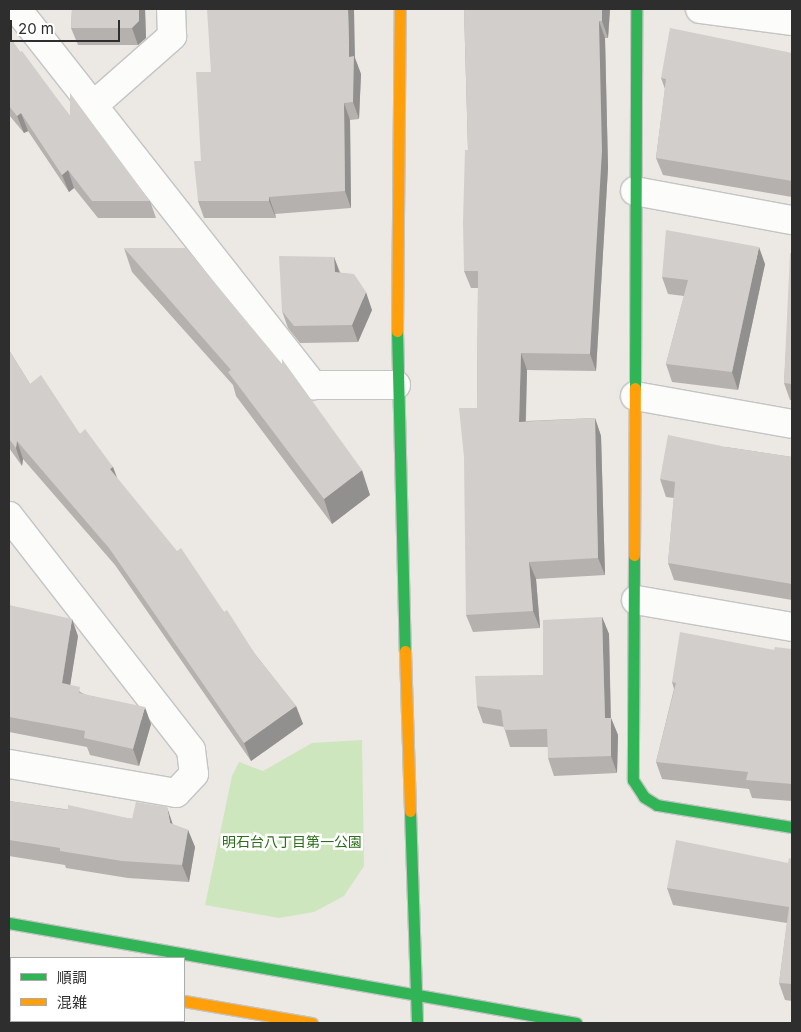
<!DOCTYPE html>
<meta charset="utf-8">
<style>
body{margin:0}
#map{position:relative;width:801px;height:1032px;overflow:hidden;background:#ece8e4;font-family:Inter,"Noto Sans JP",sans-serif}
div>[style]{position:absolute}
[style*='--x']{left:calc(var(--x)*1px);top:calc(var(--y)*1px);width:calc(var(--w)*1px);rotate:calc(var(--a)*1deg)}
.green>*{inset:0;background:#cee6be}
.roads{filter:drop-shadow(1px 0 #c5c4c5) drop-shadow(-1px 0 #c5c4c5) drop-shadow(0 1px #c5c4c5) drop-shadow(0 -1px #c5c4c5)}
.street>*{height:28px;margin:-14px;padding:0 14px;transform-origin:14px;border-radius:14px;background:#fcfcfb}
.fast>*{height:11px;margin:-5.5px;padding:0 5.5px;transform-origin:5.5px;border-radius:5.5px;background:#30b455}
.slow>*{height:11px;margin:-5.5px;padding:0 5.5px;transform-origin:5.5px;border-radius:5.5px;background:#ff9f0a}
.wall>*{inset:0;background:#b4b1af}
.shaded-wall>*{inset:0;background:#92908e}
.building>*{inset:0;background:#d1cecb}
span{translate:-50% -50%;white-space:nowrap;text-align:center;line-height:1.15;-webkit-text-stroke:5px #fff;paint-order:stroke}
.park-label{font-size:14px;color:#2c6e1b}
.frame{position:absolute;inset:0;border:10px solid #2e2e2e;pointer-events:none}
.legend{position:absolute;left:10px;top:957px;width:175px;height:65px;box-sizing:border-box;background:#fff;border:1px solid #ababab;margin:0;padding:6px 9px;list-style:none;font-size:15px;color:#2e2e2e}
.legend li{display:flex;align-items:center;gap:10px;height:25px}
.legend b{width:25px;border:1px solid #ababab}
.scale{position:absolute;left:10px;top:20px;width:110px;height:22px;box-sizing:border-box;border:2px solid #2e2e2e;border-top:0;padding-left:6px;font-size:15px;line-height:18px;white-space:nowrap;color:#2e2e2e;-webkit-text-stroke:4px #fff;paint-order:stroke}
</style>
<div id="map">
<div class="green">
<div style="clip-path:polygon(362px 740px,364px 866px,344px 896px,314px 912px,279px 918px,205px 905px,232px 776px,239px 762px,263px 771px,312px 743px)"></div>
</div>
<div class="roads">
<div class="street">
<div style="--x:17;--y:9;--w:479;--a:51.8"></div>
<div style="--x:313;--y:385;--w:83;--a:0"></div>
<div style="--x:700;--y:9;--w:93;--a:7.4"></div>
<div style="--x:95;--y:104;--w:103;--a:-41.4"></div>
<div style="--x:172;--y:36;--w:27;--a:-92"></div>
<div style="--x:635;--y:191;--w:160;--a:10.5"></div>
<div style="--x:635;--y:396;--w:159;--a:10.1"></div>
<div style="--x:9;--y:516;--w:296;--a:52.1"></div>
<div style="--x:191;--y:750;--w:24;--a:83"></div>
<div style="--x:194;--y:774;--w:26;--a:133"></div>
<div style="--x:176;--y:793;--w:169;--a:-170.1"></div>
<div style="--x:636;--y:600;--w:158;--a:9.8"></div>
<div style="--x:82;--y:1021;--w:2;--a:90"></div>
</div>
<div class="fast">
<div style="--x:397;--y:331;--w:320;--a:88.6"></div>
<div style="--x:635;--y:388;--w:379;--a:-89.8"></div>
<div style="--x:634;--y:555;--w:225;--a:90.3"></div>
<div style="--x:633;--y:780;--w:20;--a:57"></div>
<div style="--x:644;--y:797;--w:15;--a:32"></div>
<div style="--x:657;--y:805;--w:137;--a:9.3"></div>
<div style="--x:410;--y:811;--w:212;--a:88.1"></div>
<div style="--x:9;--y:923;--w:576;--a:10"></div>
</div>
<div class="slow">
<div style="--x:397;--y:331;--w:322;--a:-89.5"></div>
<div style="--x:634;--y:555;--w:167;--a:-89.7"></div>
<div style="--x:405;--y:651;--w:160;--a:88.2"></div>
<div style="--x:9;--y:970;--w:2;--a:27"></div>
<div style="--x:184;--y:1001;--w:130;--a:9.8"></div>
</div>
</div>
<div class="wall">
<div style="clip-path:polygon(72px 9px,145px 9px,146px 38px,138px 45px,78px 45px,71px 28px)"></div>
<div style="clip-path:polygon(464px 9px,610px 9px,608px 38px,605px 38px,608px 168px,596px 371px,527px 370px,526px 421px,595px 418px,601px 436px,605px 575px,536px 579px,540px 628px,473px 632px,466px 615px,477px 408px,478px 288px,471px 288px,464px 271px,468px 150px)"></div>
<div style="clip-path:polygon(9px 36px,20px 52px,70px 116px,150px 201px,156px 218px,98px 218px,74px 188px,69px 192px,28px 131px,24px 133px,9px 115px)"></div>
<div style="clip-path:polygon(792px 53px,792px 197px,663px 175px,656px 158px,665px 89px,661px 78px)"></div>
<div style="clip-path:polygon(355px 58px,361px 74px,359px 119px,350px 120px,351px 208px,275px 214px,276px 218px,204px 218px,198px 201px,211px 72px)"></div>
<div style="clip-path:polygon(124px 248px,370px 495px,332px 524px,236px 396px,233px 385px,132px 272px)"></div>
<div style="clip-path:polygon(792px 253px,792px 400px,790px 400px,784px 383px)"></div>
<div style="clip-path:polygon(334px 257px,340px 272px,372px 310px,358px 342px,300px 343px,288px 328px,282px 311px)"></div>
<div style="clip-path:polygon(765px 264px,738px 390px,672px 382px,666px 364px,684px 296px,668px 294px,662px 277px)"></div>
<div style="clip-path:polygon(9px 350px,30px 384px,113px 467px,118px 480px,224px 612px,255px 654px,296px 706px,303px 724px,251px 761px,115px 565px,23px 459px,22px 466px,9px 448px)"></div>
<div style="clip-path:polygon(726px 447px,792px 457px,792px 600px,674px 580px,668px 563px,674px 498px,666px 497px,660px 479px)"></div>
<div style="clip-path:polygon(9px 605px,78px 636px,70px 685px,82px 693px,151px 724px,139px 766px,90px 755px,87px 747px,9px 732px)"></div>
<div style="clip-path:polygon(602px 617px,609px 634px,611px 718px,618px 735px,617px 773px,554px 776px,548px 758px,548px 747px,510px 747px,504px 727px,483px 723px,477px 706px,543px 675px)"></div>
<div style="clip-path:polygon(792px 649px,792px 801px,752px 798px,749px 789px,662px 779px,656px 762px,674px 689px,672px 682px,774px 650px)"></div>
<div style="clip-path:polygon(9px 801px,174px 825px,188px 830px,195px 847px,189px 882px,128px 878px,66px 868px,65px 865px,9px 856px)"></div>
<div style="clip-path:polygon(792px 859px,792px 1001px,785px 1000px,779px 983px,787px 923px,673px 905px,667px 888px,788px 863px)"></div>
</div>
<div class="shaded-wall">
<div style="clip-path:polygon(139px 9px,145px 9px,146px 38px,138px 45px,132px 28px)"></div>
<div style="clip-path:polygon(348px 9px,354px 9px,355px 58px,361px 74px,359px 119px,353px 102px,349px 57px)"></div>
<div style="clip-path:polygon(602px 9px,610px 9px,608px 38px,602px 21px)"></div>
<div style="clip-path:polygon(599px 21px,605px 38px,608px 168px,596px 371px,590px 354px)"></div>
<div style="clip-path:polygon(344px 103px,350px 120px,351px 208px,345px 191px)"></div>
<div style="clip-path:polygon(21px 113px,28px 131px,24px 133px,17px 116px)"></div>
<div style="clip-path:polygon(68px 170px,74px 188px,69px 192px,62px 175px)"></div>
<div style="clip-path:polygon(269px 197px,275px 214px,276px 218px,269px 201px)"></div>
<div style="clip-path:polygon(759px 247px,765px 264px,738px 390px,732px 372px)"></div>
<div style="clip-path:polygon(334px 257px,340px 274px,335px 272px)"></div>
<div style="clip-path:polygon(366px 292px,372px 310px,358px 342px,352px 325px)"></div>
<div style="clip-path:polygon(521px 353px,527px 370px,525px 439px,519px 422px)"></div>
<div style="clip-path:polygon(595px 418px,601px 436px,605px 575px,598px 558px)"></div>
<div style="clip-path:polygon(17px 441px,23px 459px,22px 466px,16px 448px)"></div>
<div style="clip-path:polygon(113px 467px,119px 484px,110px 469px)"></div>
<div style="clip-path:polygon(362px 470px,370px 495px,332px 524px,324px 499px)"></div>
<div style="clip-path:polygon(529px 562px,536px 579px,540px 628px,533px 611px)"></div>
<div style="clip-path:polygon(602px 617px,609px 634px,611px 735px,605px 718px)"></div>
<div style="clip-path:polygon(72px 619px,78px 636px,68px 699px,62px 683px)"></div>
<div style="clip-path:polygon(296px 706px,303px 724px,251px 761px,244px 743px)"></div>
<div style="clip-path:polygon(145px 707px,151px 724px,139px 766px,133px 749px)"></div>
<div style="clip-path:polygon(611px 718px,618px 735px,617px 773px,611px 756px)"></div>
<div style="clip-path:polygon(167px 807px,173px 825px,170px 823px)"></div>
<div style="clip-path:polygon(188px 830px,195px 847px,189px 882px,182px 865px)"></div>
</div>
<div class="building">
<div style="clip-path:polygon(72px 9px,139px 9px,139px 21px,132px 28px,71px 28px)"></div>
<div style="clip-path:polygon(207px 9px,348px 9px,349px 57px,354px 56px,353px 102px,344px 103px,345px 191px,269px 197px,269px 201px,198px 201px,194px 161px,201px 161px,196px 72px,211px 72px)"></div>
<div style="clip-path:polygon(464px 9px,602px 9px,602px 21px,599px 21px,602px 151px,590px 354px,521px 353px,519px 422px,595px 418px,598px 558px,529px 562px,533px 611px,466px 615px,464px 457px,459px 408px,477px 408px,478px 271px,464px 271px,463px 222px,465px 150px,468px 150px)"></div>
<div style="clip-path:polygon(670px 28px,792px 53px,792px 181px,656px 158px,666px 79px,661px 78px)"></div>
<div style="clip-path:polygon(9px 36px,20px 52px,22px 51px,70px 116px,70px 93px,150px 201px,92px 201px,68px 170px,62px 175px,21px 113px,17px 116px,9px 106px)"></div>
<div style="clip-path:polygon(666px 230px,759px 247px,732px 372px,666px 364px,688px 280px,662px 277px)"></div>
<div style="clip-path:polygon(124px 248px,186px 248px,282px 364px,282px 359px,362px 470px,324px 499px,228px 372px,231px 370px)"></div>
<div style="clip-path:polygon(790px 253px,792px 253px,792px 384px,784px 383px)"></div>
<div style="clip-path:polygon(279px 256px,334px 257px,335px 272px,354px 274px,366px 292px,352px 325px,294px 326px,282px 311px)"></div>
<div style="clip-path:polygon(9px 350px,30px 384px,41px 375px,80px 434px,85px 429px,113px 467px,110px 469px,177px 551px,181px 548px,224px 612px,227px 610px,255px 654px,296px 706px,244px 743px,109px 548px,17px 441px,16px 448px,9px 439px)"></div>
<div style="clip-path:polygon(668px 435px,726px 447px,792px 457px,792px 584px,668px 563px,675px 482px,660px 479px)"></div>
<div style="clip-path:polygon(9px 605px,72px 619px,62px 683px,80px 687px,79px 693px,145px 707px,133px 749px,84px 738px,85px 731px,9px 717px)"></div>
<div style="clip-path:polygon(602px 617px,605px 718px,611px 718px,611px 756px,548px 758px,547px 729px,504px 730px,501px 710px,477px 706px,475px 676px,543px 675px,543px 620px)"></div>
<div style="clip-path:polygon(680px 632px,774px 650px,775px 647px,792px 649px,792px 784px,746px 780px,748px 772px,656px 762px,676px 683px,672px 682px)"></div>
<div style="clip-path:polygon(9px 801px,68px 810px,68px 805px,132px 819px,136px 802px,167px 807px,170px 823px,188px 830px,182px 865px,122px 861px,60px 851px,60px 848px,9px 840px)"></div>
<div style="clip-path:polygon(676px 840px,788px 863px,789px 858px,792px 859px,792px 984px,779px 983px,789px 907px,667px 888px)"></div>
</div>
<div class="park-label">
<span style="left:292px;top:842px">明石台八丁目第一公園</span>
</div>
<div class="frame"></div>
<ul class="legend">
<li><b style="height:6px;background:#30b455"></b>順調</li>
<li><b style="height:6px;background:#ff9f0a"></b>混雑</li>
</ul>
<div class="scale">20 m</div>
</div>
